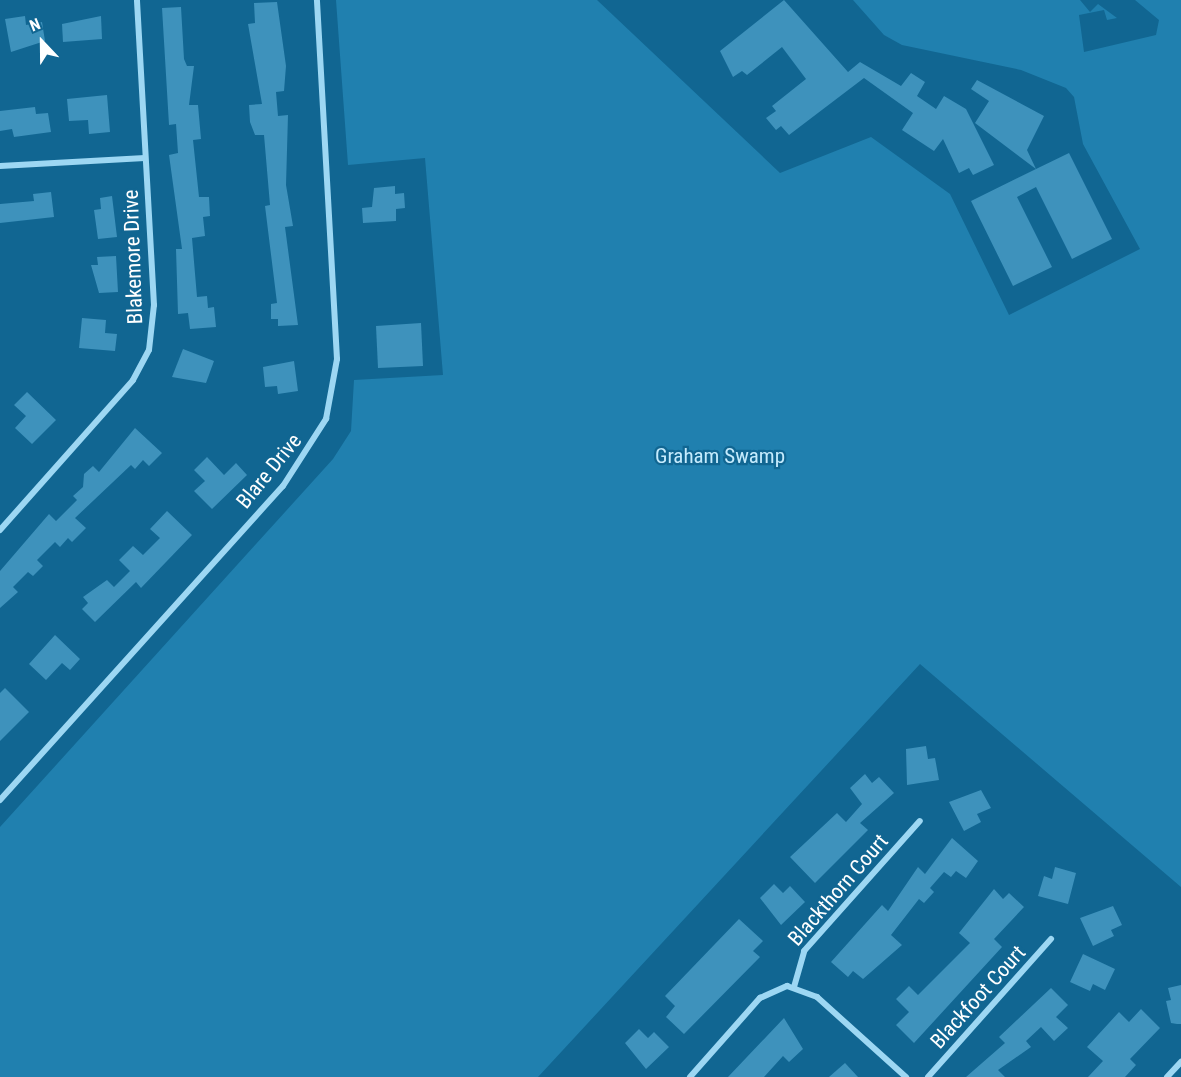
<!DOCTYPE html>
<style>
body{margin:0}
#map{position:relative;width:1181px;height:1077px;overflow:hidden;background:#116692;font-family:"Roboto Condensed",sans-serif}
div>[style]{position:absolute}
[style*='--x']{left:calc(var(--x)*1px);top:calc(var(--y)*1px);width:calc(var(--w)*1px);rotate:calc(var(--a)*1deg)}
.green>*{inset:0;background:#2080af}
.building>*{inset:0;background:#3e92bc}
.street>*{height:6px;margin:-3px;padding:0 3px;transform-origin:3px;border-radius:3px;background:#9dd7f3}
span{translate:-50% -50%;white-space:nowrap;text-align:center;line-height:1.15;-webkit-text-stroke:4.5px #116692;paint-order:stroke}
.street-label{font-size:21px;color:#fff}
.park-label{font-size:21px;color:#c5ebfd}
.north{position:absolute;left:12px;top:12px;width:60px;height:60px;-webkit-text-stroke:4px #116692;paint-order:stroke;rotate:338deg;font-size:16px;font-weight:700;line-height:24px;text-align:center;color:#fff}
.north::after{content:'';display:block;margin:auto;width:21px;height:27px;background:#fff;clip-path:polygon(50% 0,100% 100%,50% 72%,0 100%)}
</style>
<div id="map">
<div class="green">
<div style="clip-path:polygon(336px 0,597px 0,780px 173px,871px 137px,950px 194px,1009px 315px,1140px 249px,1083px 144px,1074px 97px,1066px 88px,1021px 70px,902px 45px,884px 35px,853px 0,1080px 0,1090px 12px,1098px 4px,1117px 18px,1107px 20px,1104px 10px,1079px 15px,1084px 52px,1156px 35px,1159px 20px,1135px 0,1181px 0,1181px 887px,920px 664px,538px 1077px,0 1077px,0 827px,333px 459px,351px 431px,354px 380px,443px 375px,425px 158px,348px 165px)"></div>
</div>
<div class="building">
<div style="clip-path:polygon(784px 0,848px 72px,860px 62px,901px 86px,911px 73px,925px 82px,917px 96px,936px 109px,944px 96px,966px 109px,994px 165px,973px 175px,969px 168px,959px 173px,943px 139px,934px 151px,902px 130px,913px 113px,864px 78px,789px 135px,781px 126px,776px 130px,766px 118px,776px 111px,772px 106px,806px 79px,782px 47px,747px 75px,742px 71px,733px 77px,720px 51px)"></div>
<div style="clip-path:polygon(277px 2px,286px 66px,284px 91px,276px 92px,278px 116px,288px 115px,286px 185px,293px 226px,285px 227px,298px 325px,278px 326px,278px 319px,271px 319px,271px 304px,277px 303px,265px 206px,270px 205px,264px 135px,255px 135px,250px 122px,249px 105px,262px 104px,248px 24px,255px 23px,254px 3px)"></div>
<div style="clip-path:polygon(181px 7px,184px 59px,187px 66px,194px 66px,189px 105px,198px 105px,201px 139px,193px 140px,199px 197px,209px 197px,210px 216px,203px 217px,205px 236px,192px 238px,197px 297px,207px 296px,208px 308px,214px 307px,216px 327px,190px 329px,188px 313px,178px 314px,176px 249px,182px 249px,169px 155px,178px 153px,176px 124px,169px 125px,162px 8px)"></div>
<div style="clip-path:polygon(25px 16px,26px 25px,42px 22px,45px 41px,11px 52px,5px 19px)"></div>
<div style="clip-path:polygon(101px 16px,102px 39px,63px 42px,62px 24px)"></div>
<div style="clip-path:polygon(977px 80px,1044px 116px,1027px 150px,1036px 169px,1069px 153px,1112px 239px,1072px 259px,1036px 187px,1017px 197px,1052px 267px,1013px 286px,971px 201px,1036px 169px,975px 123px,989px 101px,971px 89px)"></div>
<div style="clip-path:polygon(107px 95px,110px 132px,89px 134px,88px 120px,69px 121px,67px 99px)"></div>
<div style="clip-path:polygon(35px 107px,36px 114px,48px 113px,51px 132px,14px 137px,12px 129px,0 131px,0 111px)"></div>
<div style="clip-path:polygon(395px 186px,395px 194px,404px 193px,405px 208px,396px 209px,396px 221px,363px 223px,362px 208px,372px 207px,374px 188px)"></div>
<div style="clip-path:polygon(51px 192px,54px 217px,0 223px,0 204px,34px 201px,33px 194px)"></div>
<div style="clip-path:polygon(112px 196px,117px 237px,98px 239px,94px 210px,101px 209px,100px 198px)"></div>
<div style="clip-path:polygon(116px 256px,118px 292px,99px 293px,91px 265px,98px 265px,97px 257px)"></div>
<div style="clip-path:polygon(82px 318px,106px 320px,105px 333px,117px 334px,115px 351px,79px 348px)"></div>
<div style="clip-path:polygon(421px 323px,423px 366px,378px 368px,376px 326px)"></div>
<div style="clip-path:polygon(183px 349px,214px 361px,206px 383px,172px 377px)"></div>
<div style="clip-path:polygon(294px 361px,298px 391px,278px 394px,277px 386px,265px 387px,263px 367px)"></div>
<div style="clip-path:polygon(27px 392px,56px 420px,32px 444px,15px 428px,26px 416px,14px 405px)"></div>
<div style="clip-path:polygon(135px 428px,162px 453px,149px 466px,143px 460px,135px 469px,131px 465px,75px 518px,86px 528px,72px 542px,68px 538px,60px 547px,55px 542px,37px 560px,43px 566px,33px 576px,28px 572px,13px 587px,18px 592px,0 608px,0 571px,49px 514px,56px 521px,77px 500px,73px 496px,83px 487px,84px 474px,93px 466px,99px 472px)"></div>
<div style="clip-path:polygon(207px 457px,224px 475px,236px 463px,247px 475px,212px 509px,194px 491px,205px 481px,194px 470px)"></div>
<div style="clip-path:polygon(167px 511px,192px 535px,141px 588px,136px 582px,95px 622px,82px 609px,88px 603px,83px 597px,107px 580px,114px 587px,130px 571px,119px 560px,133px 546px,143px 555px,160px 538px,150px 529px)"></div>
<div style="clip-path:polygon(55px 635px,80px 659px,70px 670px,62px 663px,46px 680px,29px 664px)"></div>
<div style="clip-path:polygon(5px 688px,29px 712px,0 741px,0 693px)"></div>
<div style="clip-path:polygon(926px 746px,928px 759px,935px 758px,939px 780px,907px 785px,906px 749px)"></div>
<div style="clip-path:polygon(865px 774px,872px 783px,879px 777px,894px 793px,860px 823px,868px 830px,815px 883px,790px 857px,837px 813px,846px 822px,862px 804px,850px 788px)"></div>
<div style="clip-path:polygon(981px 790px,991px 808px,977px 814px,981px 822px,964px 831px,949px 802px)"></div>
<div style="clip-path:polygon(952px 838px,978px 861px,966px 878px,956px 871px,951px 877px,944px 872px,930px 888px,934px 892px,924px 903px,919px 899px,891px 935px,902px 945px,863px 979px,853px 971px,848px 977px,831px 962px,882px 905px,888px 911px,918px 867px,925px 874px)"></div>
<div style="clip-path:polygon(1055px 867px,1076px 873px,1068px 904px,1038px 896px,1044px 876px,1052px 879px)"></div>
<div style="clip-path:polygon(774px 884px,783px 893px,790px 886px,805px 902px,781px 925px,760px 898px)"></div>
<div style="clip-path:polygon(994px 889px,1003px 899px,1009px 893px,1024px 907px,994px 939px,1002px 947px,914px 1043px,896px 1025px,909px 1012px,896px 999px,909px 986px,918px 995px,970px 943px,959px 933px)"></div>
<div style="clip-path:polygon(1113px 906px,1122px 925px,1111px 930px,1114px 936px,1093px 946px,1080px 918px)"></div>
<div style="clip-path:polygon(739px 919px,763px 941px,753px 951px,760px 957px,684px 1034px,666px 1017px,675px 1006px,665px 996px)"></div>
<div style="clip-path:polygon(1083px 954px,1115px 969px,1105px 990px,1093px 984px,1090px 991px,1070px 982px)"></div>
<div style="clip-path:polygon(1181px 985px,1181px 1024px,1177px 1024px,1171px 1023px,1166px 1001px,1171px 1000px,1168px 988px)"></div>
<div style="clip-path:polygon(1051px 988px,1068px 1005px,1056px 1017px,1068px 1028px,1054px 1041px,1041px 1027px,1026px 1041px,1031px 1047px,998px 1070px,1005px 1077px,966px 1077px,1005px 1043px,999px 1037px)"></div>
<div style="clip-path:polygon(1141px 1009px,1160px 1028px,1130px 1059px,1136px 1065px,1125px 1077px,1088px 1077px,1103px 1061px,1087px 1047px,1119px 1012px,1129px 1022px)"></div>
<div style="clip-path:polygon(784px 1018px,803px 1049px,789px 1062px,783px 1056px,764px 1077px,728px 1077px)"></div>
<div style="clip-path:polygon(639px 1029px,648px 1038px,654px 1032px,669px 1047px,646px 1069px,625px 1043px)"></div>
<div style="clip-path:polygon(845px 1063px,858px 1077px,829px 1077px)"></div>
</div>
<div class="street">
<div style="--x:0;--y:166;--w:145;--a:-3.2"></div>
<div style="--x:0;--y:530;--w:200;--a:-48.4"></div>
<div style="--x:133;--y:380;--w:34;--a:-62"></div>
<div style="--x:149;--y:350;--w:45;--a:-83.7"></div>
<div style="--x:154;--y:305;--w:305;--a:-93.2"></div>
<div style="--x:0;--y:800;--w:423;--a:-48"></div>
<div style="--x:283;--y:486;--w:80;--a:-57.3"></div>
<div style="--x:326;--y:419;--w:61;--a:-79.6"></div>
<div style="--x:337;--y:359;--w:360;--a:-93.2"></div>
<div style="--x:794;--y:987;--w:37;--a:-74"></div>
<div style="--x:804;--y:951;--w:174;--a:-48.3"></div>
<div style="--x:690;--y:1077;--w:106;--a:-48.5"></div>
<div style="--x:760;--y:998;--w:30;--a:-24"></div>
<div style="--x:787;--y:986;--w:32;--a:20"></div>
<div style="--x:817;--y:997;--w:120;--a:42"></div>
<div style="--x:928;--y:1077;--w:185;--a:-48.3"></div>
<div style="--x:1167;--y:1077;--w:21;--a:-47"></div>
</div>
<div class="street-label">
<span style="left:133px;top:257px;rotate:-92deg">Blakemore Drive</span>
<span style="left:269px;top:471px;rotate:-51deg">Blare Drive</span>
<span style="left:838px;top:890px;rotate:-49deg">Blackthorn Court</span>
<span style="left:978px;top:997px;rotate:-48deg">Blackfoot Court</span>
</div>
<div class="park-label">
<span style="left:720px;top:456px">Graham Swamp</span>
</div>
<div class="north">N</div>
</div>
